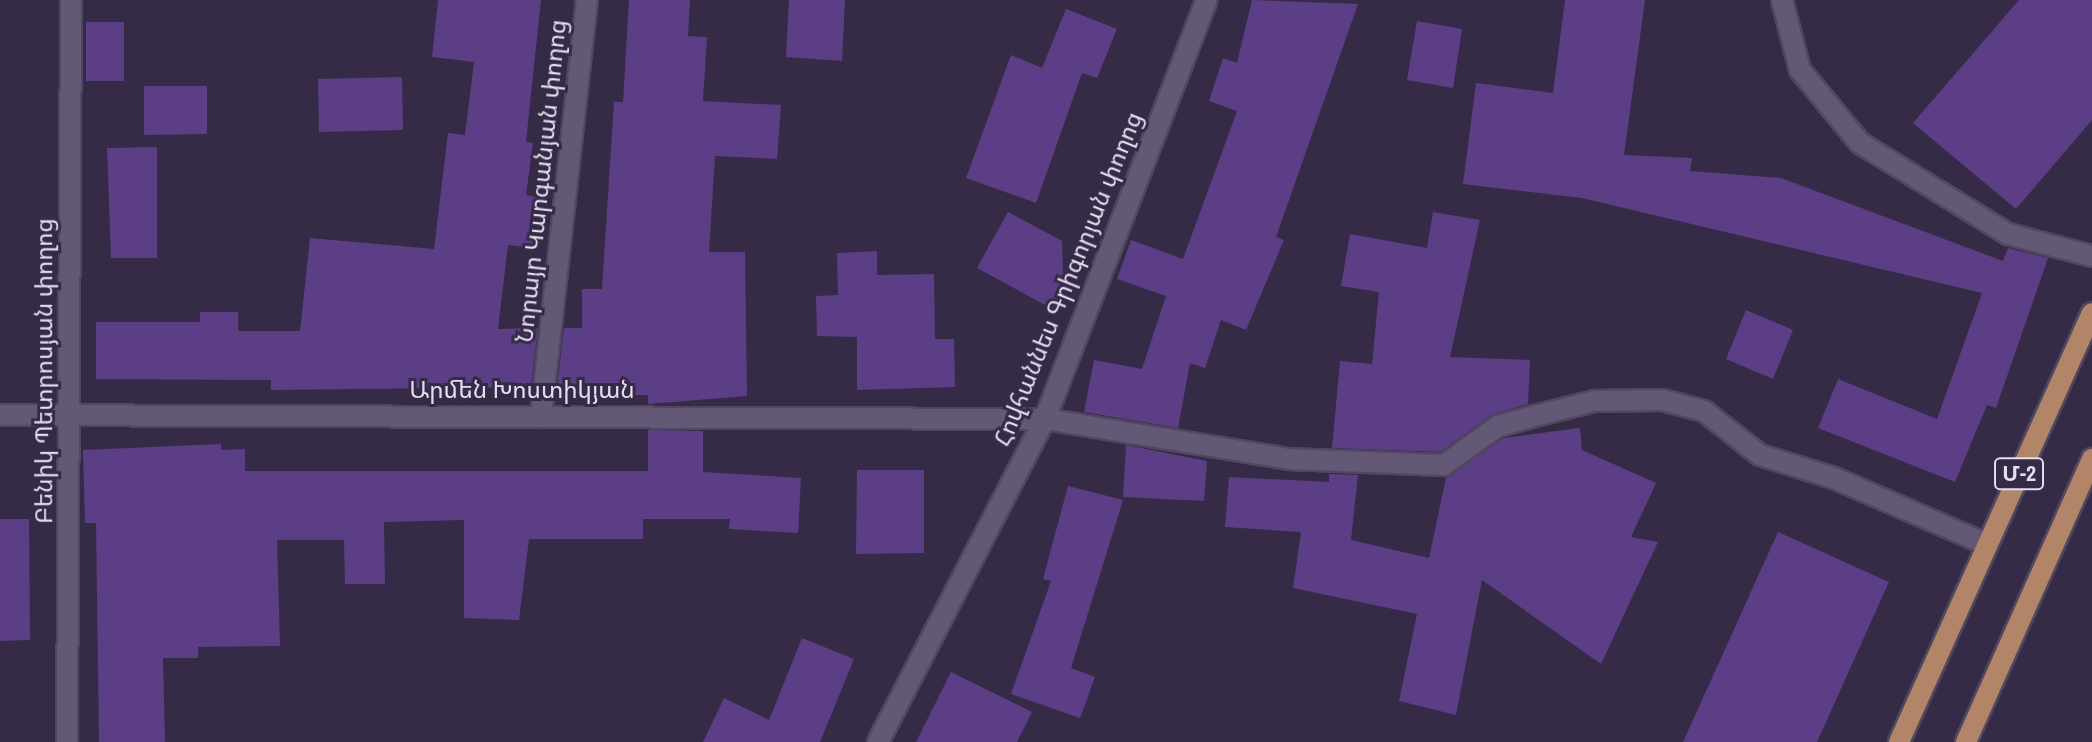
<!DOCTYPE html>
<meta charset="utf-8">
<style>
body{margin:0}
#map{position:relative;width:2092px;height:742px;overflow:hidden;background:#352b46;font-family:"Archivo Narrow","Noto Sans Armenian",sans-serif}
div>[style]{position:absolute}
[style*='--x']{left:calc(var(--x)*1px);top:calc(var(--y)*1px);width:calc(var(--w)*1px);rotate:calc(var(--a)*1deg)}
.building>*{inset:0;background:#5c3e87}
.roads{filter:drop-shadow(2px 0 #50485f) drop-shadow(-2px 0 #50485f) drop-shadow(0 2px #50485f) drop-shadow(0 -2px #50485f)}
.minor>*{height:20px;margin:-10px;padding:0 10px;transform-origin:10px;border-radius:10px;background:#635977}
.major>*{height:20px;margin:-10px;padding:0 10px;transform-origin:10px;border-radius:10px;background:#b28569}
span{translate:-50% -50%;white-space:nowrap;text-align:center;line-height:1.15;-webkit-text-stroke:6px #352b46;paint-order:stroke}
.shield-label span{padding:2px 6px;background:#352b46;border:2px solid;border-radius:6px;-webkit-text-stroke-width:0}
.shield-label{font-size:22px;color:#e4def0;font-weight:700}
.street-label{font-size:24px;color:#e4def0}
</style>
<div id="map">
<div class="building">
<div style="clip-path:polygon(438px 0,541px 0,526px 142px,533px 143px,526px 195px,542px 198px,535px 248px,508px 245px,498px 329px,538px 328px,531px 387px,271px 390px,271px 380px,96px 379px,96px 322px,200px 322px,200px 312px,238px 312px,238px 331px,300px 331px,310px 238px,434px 249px,448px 133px,465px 135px,474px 62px,432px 57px)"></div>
<div style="clip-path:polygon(629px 0,690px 0,688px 36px,707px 37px,703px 101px,781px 105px,777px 159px,715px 156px,709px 252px,745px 252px,747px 396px,648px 404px,648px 395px,580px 395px,580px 387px,557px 387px,564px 328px,582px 328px,582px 289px,602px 289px,614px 102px,623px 102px)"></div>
<div style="clip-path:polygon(789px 0,845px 0,842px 61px,786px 57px)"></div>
<div style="clip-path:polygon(1252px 0,1358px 4px,1276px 237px,1284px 240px,1246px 330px,1221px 320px,1205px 368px,1190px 363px,1178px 428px,1084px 412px,1094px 360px,1142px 369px,1166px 296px,1117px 279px,1131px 240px,1183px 259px,1237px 111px,1209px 101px,1223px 58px,1237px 63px)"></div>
<div style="clip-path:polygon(1565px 0,1645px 0,1624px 155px,1692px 158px,1690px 171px,1781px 178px,2003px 261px,2008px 248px,2048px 258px,1996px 408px,1987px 405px,1955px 482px,1818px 428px,1838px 379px,1937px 419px,1982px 293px,1582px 198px,1463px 184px,1476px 83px,1553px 93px)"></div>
<div style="clip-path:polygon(2019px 0,2092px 0,2092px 120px,2016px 209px,1913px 123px)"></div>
<div style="clip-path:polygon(1066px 9px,1117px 29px,1097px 78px,1082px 73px,1036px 203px,966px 178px,1011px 55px,1042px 68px)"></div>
<div style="clip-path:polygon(1417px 21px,1462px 29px,1453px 88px,1407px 80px)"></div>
<div style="clip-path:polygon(86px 22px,124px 22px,124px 81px,86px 81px)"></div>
<div style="clip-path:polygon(402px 77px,403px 130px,319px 132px,318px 79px)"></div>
<div style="clip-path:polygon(144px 86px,207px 86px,207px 134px,144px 135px)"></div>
<div style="clip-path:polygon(157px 147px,157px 258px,111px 258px,107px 148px)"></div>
<div style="clip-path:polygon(1008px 212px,1062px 241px,1063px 273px,1073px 279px,1056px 311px,977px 268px)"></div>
<div style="clip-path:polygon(1433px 212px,1480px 220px,1450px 357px,1530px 360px,1528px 404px,1491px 415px,1440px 452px,1332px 448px,1340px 361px,1372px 364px,1379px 292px,1341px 286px,1350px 234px,1427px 248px)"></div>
<div style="clip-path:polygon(877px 251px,877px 275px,934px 274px,935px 339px,954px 339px,955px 387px,857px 390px,857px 337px,817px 336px,816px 296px,838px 295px,837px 253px)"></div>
<div style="clip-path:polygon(1746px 310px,1793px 330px,1773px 379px,1726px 359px)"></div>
<div style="clip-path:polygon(1580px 428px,1582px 450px,1656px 483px,1631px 537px,1658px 542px,1601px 664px,1482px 580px,1456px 715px,1399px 701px,1417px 614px,1293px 588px,1301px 532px,1225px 527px,1229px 477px,1329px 482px,1329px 474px,1358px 475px,1351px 540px,1429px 558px,1446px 478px,1504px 438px)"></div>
<div style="clip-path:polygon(648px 430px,703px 431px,703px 472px,801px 478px,798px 533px,729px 529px,730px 519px,643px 519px,643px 539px,529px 539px,519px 620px,464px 618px,464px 520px,384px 522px,385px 584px,345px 584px,344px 540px,277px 540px,280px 646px,198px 647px,198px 658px,163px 658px,165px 742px,99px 742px,96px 523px,85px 523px,83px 450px,221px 444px,221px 450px,245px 449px,245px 471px,648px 471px)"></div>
<div style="clip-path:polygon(1126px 445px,1207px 461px,1204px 501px,1123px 497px)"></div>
<div style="clip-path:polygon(857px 470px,924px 470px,924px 553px,856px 554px)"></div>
<div style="clip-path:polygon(1068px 486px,1123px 500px,1071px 668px,1095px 677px,1080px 718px,1011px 694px,1051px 581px,1043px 579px)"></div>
<div style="clip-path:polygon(0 519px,29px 519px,30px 640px,0 641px)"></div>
<div style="clip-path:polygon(1778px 532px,1889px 582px,1817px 742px,1683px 742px)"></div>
<div style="clip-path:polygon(802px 638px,854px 659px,820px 742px,703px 742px,724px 698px,769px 720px)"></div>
<div style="clip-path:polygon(951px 672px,1032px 712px,1017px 742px,916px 742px)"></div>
</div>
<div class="roads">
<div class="minor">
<div style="--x:1782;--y:0;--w:72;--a:75.6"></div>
<div style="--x:1800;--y:70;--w:94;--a:50.6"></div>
<div style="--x:1860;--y:143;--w:174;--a:31.6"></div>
<div style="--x:2008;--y:234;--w:87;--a:14.7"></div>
<div style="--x:0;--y:415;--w:1045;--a:0.22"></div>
<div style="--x:1045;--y:419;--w:246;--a:9.3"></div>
<div style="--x:1288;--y:459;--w:156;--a:2.2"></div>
<div style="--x:1444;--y:465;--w:67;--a:-35.8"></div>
<div style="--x:1498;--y:426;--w:30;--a:-15"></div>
<div style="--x:1527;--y:418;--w:69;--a:-14.2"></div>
<div style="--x:1594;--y:401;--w:68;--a:-0.8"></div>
<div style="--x:1662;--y:400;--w:43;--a:14.7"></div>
<div style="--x:1704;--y:411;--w:71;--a:38.2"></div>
<div style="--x:1760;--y:455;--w:77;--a:17.3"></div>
<div style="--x:1834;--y:478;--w:166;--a:23.5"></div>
<div style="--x:541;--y:416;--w:419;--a:-83.7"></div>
<div style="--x:67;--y:742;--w:742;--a:-89.69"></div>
<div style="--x:878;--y:742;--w:364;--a:-62.7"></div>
<div style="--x:1045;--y:419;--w:449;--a:-68.9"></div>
</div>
<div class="major">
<div style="--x:1899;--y:742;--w:470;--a:-65.8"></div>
<div style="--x:1966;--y:742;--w:310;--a:-66"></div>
</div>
</div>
<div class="shield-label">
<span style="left:2019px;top:474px">Մ-2</span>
</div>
<div class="street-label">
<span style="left:541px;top:181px;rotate:-84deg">Նորայր Կարգանյան փողոց</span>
<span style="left:1068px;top:279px;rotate:-68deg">Հովհաննես Գրիգորյան փողոց</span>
<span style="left:44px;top:371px;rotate:-90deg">Բենիկ Պետրոսյան փողոց</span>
<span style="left:522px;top:390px">Արմեն Խոստիկյան</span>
</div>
</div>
